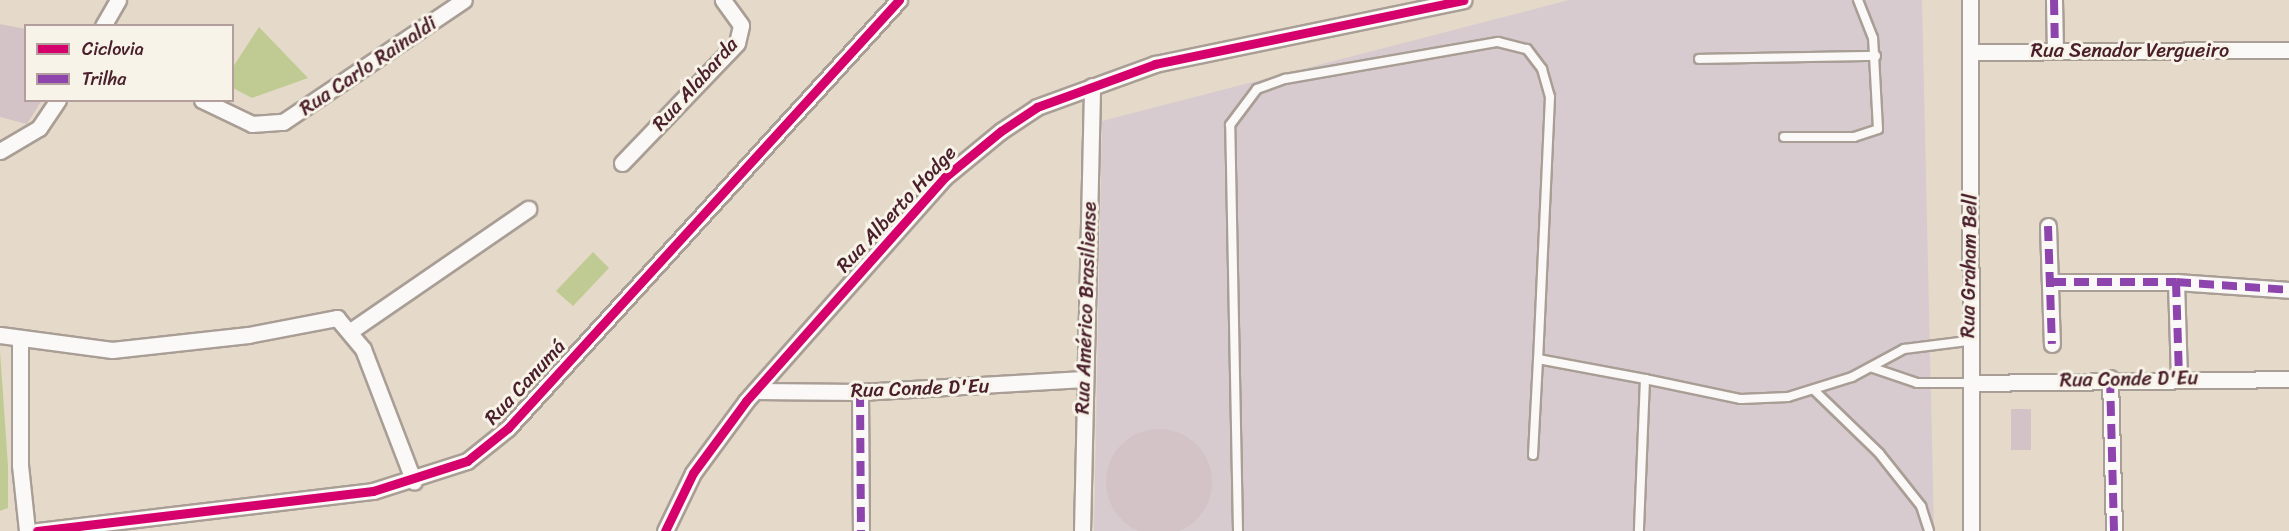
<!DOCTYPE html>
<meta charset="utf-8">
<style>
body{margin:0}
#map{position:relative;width:2289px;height:531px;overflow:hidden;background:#e5dac9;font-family:Sriracha,sans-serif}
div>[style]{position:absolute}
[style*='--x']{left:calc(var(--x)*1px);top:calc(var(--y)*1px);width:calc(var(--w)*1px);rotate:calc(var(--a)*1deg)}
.industrial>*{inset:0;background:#d7cbcf}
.green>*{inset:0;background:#c0cb93}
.building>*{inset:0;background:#d3c3c6}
.round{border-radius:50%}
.roads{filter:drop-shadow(2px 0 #a99e95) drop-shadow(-2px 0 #a99e95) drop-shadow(0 2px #a99e95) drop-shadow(0 -2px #a99e95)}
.lane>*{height:8px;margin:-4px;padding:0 4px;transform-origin:4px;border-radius:4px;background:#fbf9f7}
.street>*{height:15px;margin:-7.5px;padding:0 7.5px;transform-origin:7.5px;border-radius:7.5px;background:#fbf9f7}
.quiet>*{height:8px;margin-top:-4px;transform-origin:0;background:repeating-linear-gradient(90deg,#8e44ad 0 15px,transparent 0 23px)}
.cycleway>*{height:9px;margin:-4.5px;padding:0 4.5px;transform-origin:4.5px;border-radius:4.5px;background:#d6006c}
span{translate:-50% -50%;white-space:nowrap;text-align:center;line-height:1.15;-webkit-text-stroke:6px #f7f3e8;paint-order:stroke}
.street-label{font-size:20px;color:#4a1f2b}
.legend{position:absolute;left:24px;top:24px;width:210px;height:78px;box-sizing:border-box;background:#f7f3e8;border:2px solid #b29e9c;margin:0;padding:8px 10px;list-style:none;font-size:18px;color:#4a1f2b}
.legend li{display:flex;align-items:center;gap:12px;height:30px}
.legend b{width:30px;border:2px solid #b29e9c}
</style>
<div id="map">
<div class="industrial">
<div style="clip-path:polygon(1569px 0,1922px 0,1934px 531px,1094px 531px,1102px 121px)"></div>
</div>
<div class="green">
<div style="clip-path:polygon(259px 27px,308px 78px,252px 98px,233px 88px,233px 67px)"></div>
<div style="clip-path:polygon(593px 252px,609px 268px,573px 306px,556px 291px)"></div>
<div style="clip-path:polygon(0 351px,8px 466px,8px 508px,0 511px)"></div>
</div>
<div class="building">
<div style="clip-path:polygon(0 24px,26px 29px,26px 100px,42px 100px,27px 124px,0 117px)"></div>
<div style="clip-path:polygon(2011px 409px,2031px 409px,2031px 450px,2011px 450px)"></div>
<div class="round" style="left:1106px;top:429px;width:106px;height:106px"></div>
</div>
<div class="roads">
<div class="lane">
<div style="--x:1699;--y:59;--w:177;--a:-1"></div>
<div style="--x:1784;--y:137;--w:70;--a:0"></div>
<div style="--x:1854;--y:137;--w:25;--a:-18"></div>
<div style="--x:1878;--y:129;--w:91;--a:-93.1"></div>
<div style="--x:1873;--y:38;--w:41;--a:-111.5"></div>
<div style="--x:1873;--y:368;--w:46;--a:18.8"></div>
<div style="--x:1917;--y:383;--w:53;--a:0"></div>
<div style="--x:1645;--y:379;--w:98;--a:11.8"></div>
<div style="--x:1741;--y:399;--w:47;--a:-2.4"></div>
<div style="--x:1788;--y:397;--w:67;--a:-17.4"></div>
<div style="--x:1852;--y:377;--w:59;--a:-28.3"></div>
<div style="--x:1904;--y:349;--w:64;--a:-7.1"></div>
<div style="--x:1815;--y:391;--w:89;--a:44.1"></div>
<div style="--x:1879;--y:453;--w:68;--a:51.6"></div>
<div style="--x:1921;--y:506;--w:26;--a:72"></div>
<div style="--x:1533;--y:455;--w:96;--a:-87"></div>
<div style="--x:1538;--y:359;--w:109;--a:10.6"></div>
<div style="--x:1645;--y:379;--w:152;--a:92.3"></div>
<div style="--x:1238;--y:531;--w:406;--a:-91.1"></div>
<div style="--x:1230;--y:125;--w:45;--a:-53.1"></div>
<div style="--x:1257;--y:89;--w:30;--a:-20"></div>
<div style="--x:1285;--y:79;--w:216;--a:-9.9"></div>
<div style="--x:1498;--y:42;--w:30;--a:14"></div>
<div style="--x:1527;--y:49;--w:25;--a:53"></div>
<div style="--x:1542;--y:69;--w:29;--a:74"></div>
<div style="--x:1550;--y:97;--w:262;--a:92.6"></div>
</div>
<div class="street">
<div style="--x:1970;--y:0;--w:531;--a:89.89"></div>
<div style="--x:2054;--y:0;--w:51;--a:88.9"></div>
<div style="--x:103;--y:26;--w:30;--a:-60"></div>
<div style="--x:1971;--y:52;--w:318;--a:-0.4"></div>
<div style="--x:202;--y:100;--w:55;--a:25.6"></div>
<div style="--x:252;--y:124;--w:31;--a:-4"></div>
<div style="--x:283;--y:122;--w:218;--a:-34"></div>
<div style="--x:0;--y:151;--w:45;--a:-30.5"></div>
<div style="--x:39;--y:128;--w:34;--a:-56"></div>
<div style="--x:622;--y:163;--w:166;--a:-46.2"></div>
<div style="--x:737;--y:43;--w:18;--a:-77"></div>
<div style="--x:741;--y:25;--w:31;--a:-126"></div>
<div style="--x:2048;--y:226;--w:118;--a:88.1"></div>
<div style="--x:2051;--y:282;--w:125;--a:0"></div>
<div style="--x:2176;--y:282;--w:113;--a:4"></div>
<div style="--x:2176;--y:282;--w:95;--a:88.2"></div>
<div style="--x:352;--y:330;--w:214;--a:-34.5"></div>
<div style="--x:0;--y:335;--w:113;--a:7.6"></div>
<div style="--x:112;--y:350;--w:137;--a:-6.3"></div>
<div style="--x:248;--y:335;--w:91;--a:-10.8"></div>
<div style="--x:337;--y:318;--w:40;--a:50"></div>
<div style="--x:363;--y:349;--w:142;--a:69"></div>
<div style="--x:20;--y:339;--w:126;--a:90"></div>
<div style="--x:20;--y:465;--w:66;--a:83.9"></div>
<div style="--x:2110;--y:378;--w:153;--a:88.5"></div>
<div style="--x:1970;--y:383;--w:319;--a:-0.7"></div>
<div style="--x:755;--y:391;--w:105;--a:0.5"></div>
<div style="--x:860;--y:392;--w:224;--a:-3.3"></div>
<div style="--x:860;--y:392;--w:139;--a:89.6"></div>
<div style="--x:37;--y:531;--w:338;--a:-6.8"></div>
<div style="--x:373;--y:491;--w:99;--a:-17.7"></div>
<div style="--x:467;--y:461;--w:53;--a:-38.8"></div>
<div style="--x:508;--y:428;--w:580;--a:-47.59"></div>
<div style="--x:665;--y:531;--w:64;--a:-64.2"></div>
<div style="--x:693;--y:473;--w:89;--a:-53.6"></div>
<div style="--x:746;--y:401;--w:300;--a:-48.4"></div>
<div style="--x:945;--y:177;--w:72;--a:-39.4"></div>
<div style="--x:1001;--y:131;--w:43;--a:-33.7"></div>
<div style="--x:1037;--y:107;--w:126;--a:-20"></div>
<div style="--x:1155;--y:64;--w:315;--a:-11.7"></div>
<div style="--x:1082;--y:531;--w:445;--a:-88.7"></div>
</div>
</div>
<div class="quiet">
<div style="--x:2054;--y:0;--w:51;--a:88.9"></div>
<div style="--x:2048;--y:226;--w:118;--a:88.1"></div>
<div style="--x:2051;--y:282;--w:125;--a:0"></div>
<div style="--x:2176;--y:282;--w:113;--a:4"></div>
<div style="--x:2176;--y:282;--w:95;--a:88.2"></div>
<div style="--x:2110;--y:378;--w:153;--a:88.5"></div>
<div style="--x:860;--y:392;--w:139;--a:89.6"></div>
</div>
<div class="cycleway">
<div style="--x:37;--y:531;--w:338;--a:-6.8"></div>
<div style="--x:373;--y:491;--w:99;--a:-17.7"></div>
<div style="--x:467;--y:461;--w:53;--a:-38.8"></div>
<div style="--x:508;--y:428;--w:580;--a:-47.59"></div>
<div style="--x:665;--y:531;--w:64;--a:-64.2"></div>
<div style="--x:693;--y:473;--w:89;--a:-53.6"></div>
<div style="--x:746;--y:401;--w:300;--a:-48.4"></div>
<div style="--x:945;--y:177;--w:72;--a:-39.4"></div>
<div style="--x:1001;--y:131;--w:43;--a:-33.7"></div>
<div style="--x:1037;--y:107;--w:126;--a:-20"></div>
<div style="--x:1155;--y:64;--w:315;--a:-11.7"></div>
</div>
<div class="street-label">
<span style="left:2130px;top:50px">Rua Senador Vergueiro</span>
<span style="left:368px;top:66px;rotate:-34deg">Rua Carlo Rainaldi</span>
<span style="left:695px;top:84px;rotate:-48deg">Rua Alabarda</span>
<span style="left:896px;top:209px;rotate:-47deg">Rua Alberto Hodge</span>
<span style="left:1969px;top:266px;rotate:-89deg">Rua Graham Bell</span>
<span style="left:1086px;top:308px;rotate:-88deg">Rua Américo Brasiliense</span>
<span style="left:2129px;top:379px;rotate:-1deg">Rua Conde D'Eu</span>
<span style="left:525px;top:382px;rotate:-47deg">Rua Canumá</span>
<span style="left:920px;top:388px;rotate:-2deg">Rua Conde D'Eu</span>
</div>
<ul class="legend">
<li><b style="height:8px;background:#d6006c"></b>Ciclovia</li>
<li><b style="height:8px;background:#8e44ad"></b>Trilha</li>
</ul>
</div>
